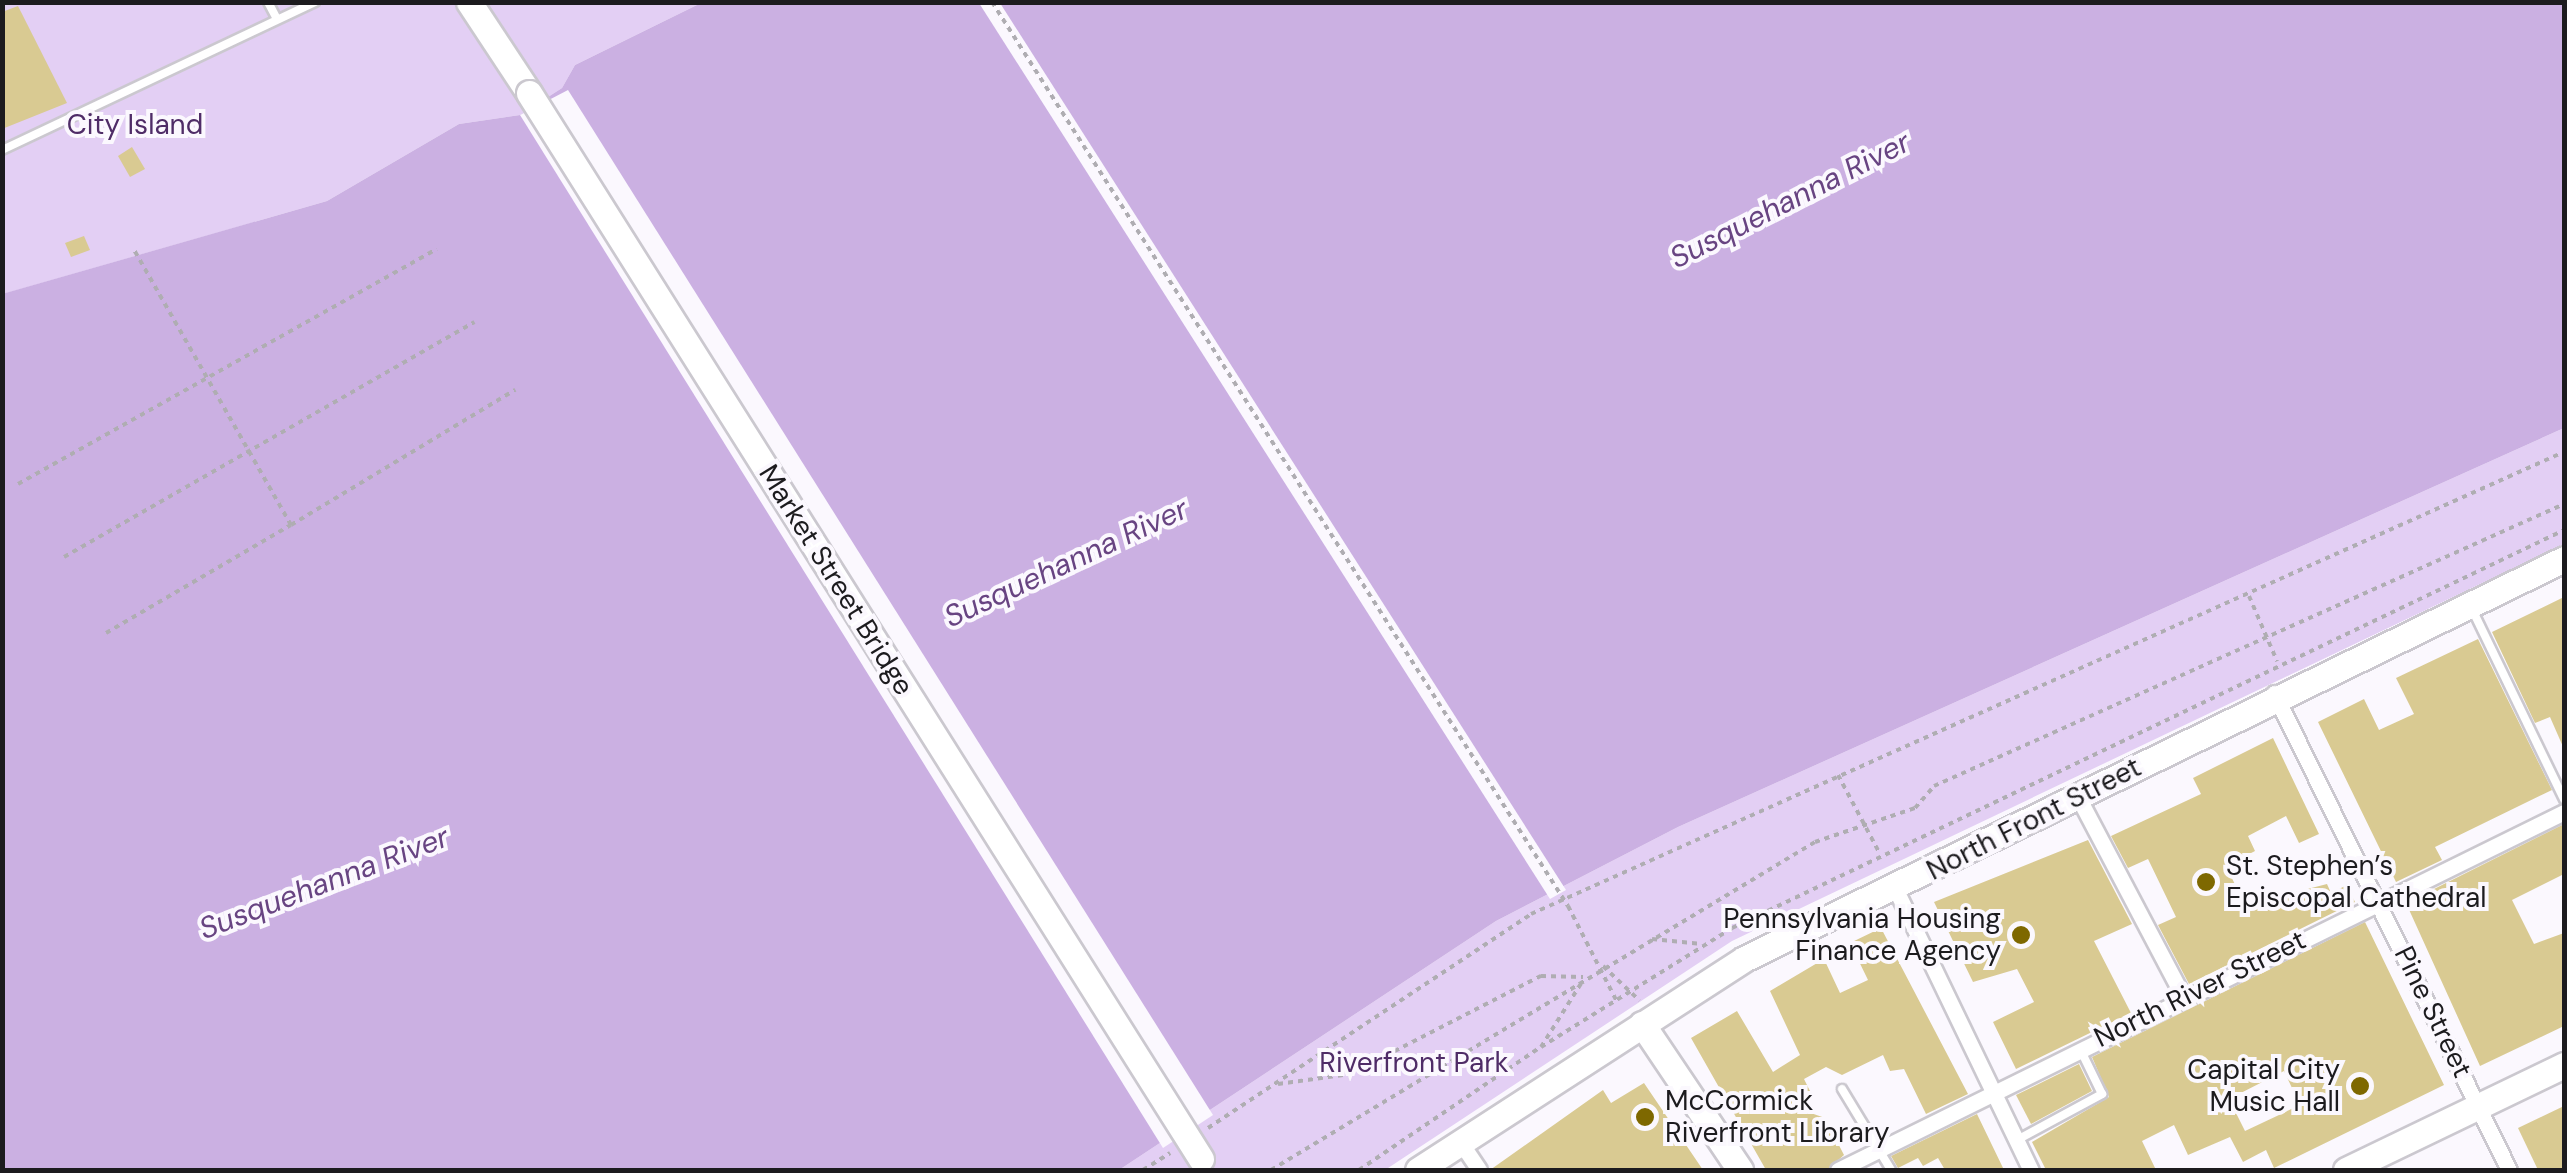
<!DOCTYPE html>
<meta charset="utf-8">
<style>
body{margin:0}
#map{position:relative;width:2567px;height:1173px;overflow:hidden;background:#fbf8fe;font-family:"DM Sans",sans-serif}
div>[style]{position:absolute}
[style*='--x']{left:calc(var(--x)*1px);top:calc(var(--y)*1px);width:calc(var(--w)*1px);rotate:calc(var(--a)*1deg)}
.green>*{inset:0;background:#e3cff4}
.water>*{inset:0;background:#cbb0e2}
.pier>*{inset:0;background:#fbf8fe}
.building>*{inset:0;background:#d9ca92}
.path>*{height:4px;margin-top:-2px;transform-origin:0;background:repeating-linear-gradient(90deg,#afadb2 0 5px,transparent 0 10px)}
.roads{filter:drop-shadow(2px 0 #cbc8cf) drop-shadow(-2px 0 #cbc8cf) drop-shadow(0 2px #cbc8cf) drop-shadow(0 -2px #cbc8cf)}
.service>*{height:8px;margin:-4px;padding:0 4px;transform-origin:4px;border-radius:4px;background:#fff}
.minor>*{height:15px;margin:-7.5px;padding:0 7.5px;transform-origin:7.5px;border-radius:7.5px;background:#fff}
.primary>*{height:25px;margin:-12.5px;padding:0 12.5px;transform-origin:12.5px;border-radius:12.5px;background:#fff}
.path-bridge>*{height:4px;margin-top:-2px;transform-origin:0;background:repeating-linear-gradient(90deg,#afadb2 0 5px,transparent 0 10px)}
.bridges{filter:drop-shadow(2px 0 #cbc8cf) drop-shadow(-2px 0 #cbc8cf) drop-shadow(0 2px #cbc8cf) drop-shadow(0 -2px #cbc8cf)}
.primary-bridge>*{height:25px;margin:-12.5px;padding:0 12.5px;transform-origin:12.5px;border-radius:12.5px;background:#fff}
.dots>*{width:28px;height:28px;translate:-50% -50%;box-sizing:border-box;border:5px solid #fbf8fe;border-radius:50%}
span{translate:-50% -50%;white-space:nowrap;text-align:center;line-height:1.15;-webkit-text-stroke:8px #fbf8fe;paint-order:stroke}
.park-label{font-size:28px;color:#4f2c67}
.street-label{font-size:28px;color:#1c1b1e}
.poi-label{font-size:28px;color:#1c1b1e}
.left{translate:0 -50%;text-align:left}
.right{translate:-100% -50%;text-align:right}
.water-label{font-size:30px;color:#684482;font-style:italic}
.frame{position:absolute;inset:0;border:5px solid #1c1b1e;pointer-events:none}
</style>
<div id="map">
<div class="green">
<div style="clip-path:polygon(2px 3px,701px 3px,575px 65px,562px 88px,520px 115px,459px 124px,327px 201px,3px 294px)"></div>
<div style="clip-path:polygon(2564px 428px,2564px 544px,1732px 941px,1385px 1170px,1119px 1170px,1496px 921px,1678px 827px)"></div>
</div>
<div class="water">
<div style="clip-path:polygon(701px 3px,2564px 3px,2564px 428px,1678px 827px,1496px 921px,1119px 1170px,3px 1170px,2px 294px,327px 201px,459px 124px,520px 115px,562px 88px,575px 65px)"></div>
</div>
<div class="pier">
<div style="clip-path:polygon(979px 3px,1000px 3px,1566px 890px,1550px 899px)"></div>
<div style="clip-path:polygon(568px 90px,1213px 1115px,1163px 1148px,520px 115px)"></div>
</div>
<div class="building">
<div style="clip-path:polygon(18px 6px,67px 103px,2px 129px,2px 12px)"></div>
<div style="clip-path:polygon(132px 147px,145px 169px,130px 177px,118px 156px)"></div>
<div style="clip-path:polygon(84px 236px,90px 250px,71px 257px,65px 243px)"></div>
<div style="clip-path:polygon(2564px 597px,2564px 749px,2550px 717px,2535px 723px,2492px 632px)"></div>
<div style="clip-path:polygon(2478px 639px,2552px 790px,2435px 847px,2442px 860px,2396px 882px,2318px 722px,2364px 699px,2379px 730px,2414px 714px,2396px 678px)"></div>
<div style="clip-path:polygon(2273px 738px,2319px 834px,2299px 843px,2286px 816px,2248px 836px,2255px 851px,2226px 866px,2245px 905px,2327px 884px,2331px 893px,2347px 885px,2355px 902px,2189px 984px,2158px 925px,2176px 917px,2148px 859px,2128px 868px,2111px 836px,2201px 794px,2193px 778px)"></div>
<div style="clip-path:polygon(2564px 824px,2564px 874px,2512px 900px,2534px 944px,2564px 933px,2564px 1026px,2480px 1066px,2406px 903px)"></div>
<div style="clip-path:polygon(2088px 840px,2132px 924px,2094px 941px,2131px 1013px,2016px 1069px,1993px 1022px,2034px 1002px,2017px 969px,1973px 982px,1934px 902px)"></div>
<div style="clip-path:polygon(evenodd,2365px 922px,2444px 1085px,2274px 1168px,2266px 1150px,2243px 1162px,2230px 1137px,2188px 1155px,2174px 1125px,2142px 1141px,2156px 1170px,2046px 1170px,2032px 1142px,2109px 1097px,2092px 1057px,2365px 922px,2284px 1071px,2300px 1105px,2245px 1131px,2229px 1099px,2284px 1071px)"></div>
<div style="clip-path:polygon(1881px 928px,1968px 1094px,1926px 1114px,1904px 1069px,1890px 1071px,1883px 1055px,1842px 1075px,1826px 1067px,1804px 1079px,1811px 1093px,1791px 1106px,1825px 1118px,1844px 1155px,1827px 1170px,1766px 1170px,1691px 1038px,1737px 1011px,1773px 1072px,1800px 1055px,1770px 991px,1824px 959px,1840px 993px,1868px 980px,1850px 943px)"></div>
<div style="clip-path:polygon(2079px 1064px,2092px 1091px,2031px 1124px,2016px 1095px)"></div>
<div style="clip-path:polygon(1644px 1083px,1703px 1170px,1490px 1170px,1603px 1090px,1611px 1103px)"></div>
<div style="clip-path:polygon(2564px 1106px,2564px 1170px,2538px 1170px,2518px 1128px)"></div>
<div style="clip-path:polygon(1977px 1114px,2004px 1170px,1945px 1170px,1938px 1158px,1923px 1166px,1918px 1158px,1898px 1168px,1891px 1156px)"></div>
</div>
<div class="path">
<div style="--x:18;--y:484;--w:480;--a:-29.3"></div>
<div style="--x:291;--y:525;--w:262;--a:-31.1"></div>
<div style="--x:64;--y:557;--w:473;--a:-29.8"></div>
<div style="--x:2249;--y:596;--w:71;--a:66.7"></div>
<div style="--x:106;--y:633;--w:214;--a:-30.3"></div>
<div style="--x:291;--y:525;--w:319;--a:-119.7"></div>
<div style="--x:1838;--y:775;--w:89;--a:62"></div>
<div style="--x:1568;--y:906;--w:106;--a:62.9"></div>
<div style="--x:1652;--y:939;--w:50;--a:5.7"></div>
<div style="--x:1603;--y:966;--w:50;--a:43.4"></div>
<div style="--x:1541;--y:1047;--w:225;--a:-31.9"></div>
<div style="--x:1732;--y:928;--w:922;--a:-25.56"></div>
<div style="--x:1278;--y:1084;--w:73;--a:-7.9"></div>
<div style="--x:1350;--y:1074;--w:215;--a:-27.2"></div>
<div style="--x:1541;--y:976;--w:42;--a:1.4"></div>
<div style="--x:1208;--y:1128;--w:387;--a:-33.5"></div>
<div style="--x:1531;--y:914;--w:1132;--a:-24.1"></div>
<div style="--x:1143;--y:1170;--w:32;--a:-32"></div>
<div style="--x:1271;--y:1170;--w:635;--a:-31.09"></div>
<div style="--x:1815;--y:842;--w:106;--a:-18.8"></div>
<div style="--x:1915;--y:808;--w:29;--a:-49"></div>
<div style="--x:1934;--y:786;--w:690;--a:-24.11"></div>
<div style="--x:1359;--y:1170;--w:220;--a:-34.1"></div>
<div style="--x:1541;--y:1047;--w:77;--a:-57.8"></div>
</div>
<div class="roads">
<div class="service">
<div style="--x:268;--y:2;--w:19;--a:62"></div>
<div style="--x:2;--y:150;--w:346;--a:-25.3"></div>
<div style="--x:2472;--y:609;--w:211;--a:64.2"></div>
<div style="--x:1842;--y:1089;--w:95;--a:58.8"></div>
<div style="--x:2017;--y:1140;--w:97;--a:-28.4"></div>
<div style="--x:2102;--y:1094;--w:48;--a:-116"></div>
</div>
<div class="minor">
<div style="--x:2274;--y:693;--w:532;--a:63.77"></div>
<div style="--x:2078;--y:797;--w:227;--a:62.2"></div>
<div style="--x:1896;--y:890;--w:311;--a:64.3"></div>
<div style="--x:1461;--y:1143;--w:32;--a:56"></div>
<div style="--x:1838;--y:1170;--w:809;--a:-26.25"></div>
</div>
<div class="primary">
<div style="--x:469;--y:2;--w:109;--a:56.6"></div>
<div style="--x:1642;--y:1024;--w:176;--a:56.1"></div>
<div style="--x:1418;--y:1170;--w:388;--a:-32.9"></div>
<div style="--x:1744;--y:959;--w:912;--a:-26"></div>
<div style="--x:2346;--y:1170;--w:242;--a:-25.7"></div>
</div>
</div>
<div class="path-bridge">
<div style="--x:992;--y:2;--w:1072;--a:57.5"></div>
</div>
<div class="bridges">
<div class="primary-bridge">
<div style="--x:529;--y:93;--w:1260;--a:57.77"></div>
</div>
</div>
<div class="dots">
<div style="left:2206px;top:882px;background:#7e6800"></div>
<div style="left:2021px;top:935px;background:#7e6800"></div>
<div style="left:2360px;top:1086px;background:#7e6800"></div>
<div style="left:1645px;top:1117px;background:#7e6800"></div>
</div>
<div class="park-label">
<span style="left:135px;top:125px">City Island</span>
<span style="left:1414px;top:1063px">Riverfront Park</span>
</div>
<div class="street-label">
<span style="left:836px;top:580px;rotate:58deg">Market Street Bridge</span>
<span style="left:2034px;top:819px;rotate:-27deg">North Front Street</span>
<span style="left:2200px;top:989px;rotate:-26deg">North River Street</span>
<span style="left:2433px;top:1012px;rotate:64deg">Pine Street</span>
</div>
<div class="poi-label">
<span class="left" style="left:2226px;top:882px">St. Stephen’s<br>Episcopal Cathedral</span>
<span class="right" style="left:2001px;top:935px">Pennsylvania Housing<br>Finance Agency</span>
<span class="right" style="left:2340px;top:1086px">Capital City<br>Music Hall</span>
<span class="left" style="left:1665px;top:1117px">McCormick<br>Riverfront Library</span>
</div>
<div class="water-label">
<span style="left:1790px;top:200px;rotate:-27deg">Susquehanna River</span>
<span style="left:1066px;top:563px;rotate:-25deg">Susquehanna River</span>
<span style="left:324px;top:883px;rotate:-21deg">Susquehanna River</span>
</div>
<div class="frame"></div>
</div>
